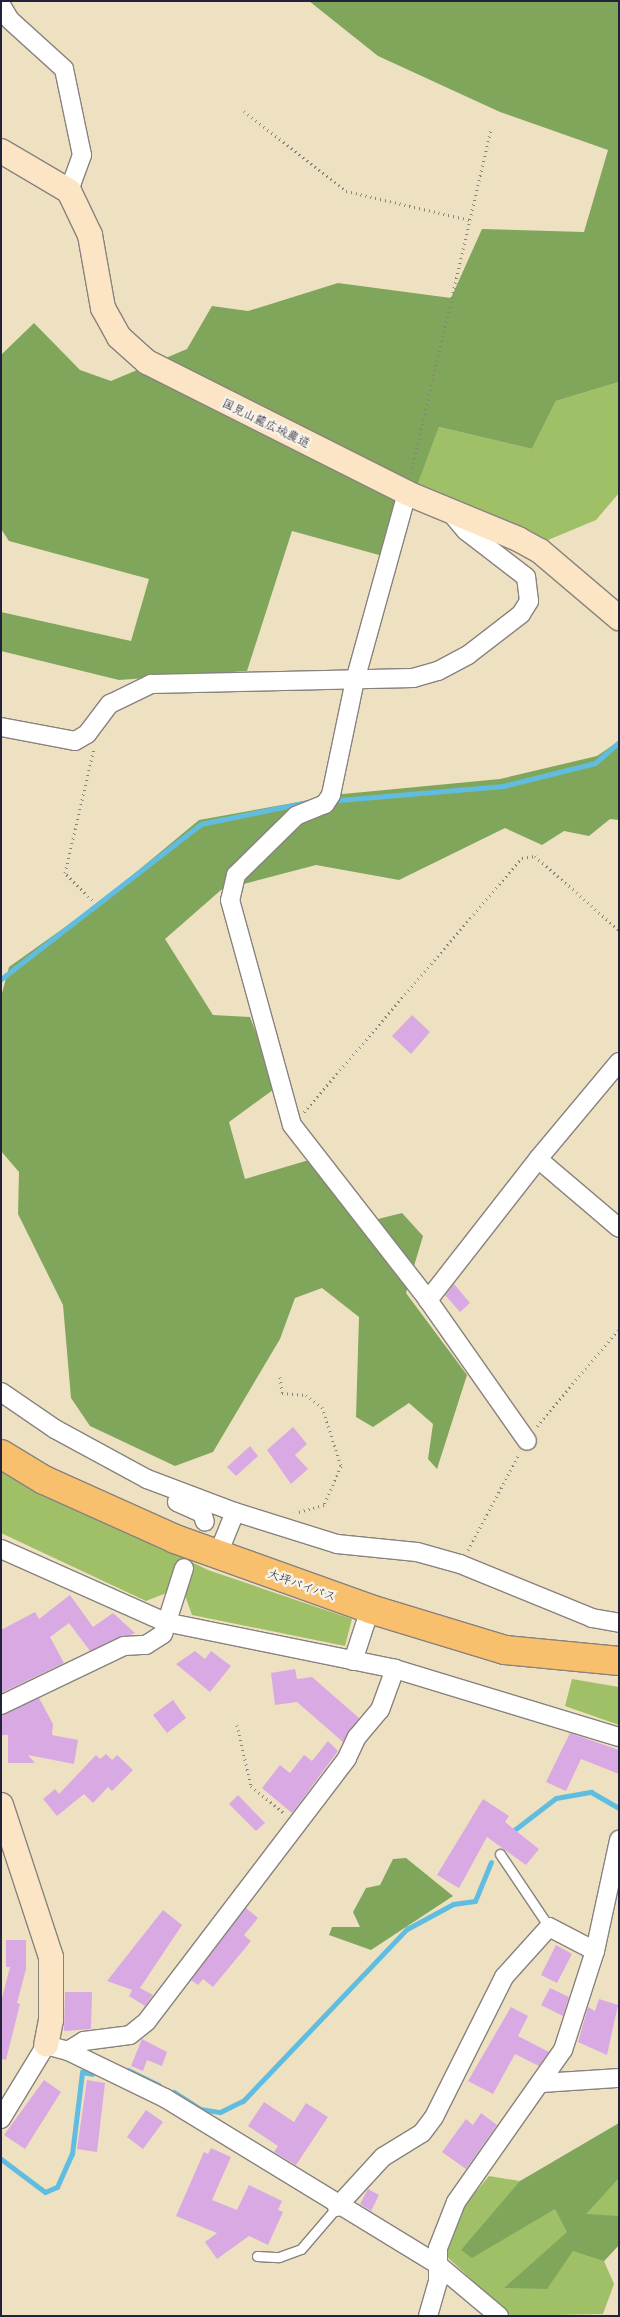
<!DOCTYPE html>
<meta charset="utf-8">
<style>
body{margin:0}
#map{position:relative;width:620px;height:2317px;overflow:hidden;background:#eee1c2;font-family:Mali,"Klee One",sans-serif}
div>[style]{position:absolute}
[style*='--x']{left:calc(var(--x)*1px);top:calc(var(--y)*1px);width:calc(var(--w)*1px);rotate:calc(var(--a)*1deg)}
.green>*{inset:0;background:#a0c068}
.forest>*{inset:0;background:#80a65c}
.stream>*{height:5px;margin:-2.5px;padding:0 2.5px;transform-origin:2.5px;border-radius:2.5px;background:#61bddf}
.building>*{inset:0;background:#d9a9e3}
.path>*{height:3px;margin-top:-1.5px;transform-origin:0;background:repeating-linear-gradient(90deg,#88827e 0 1px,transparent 0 5px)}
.roads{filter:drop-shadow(1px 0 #88827e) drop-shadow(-1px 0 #88827e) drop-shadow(0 1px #88827e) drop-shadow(0 -1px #88827e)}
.lane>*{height:9px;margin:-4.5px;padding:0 4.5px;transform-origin:4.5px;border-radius:4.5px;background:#fff}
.street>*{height:18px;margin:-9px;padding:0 9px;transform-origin:9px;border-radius:9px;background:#fff}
.secondary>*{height:24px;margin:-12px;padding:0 12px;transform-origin:12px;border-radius:12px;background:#fce5c4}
.highway>*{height:28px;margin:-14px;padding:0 14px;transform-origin:14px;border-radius:14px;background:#f8bf6c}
span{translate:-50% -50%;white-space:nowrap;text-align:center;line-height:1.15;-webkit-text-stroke:5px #f7f3e8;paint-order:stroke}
.street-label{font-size:12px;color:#22223b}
.frame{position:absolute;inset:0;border:2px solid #22223b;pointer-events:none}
</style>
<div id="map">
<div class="green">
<div style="clip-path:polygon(619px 382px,619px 493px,596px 520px,548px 540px,417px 485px,439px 427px,532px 449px,556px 401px)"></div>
<div style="clip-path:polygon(1px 1468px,208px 1570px,352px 1619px,345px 1646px,192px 1615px,182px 1587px,146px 1601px,1px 1533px)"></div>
<div style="clip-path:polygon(572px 1679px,619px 1687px,619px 1725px,565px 1706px)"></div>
<div style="clip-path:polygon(619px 2155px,619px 2245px,604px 2261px,614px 2284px,603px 2314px,511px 2316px,445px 2255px,458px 2213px,489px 2176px,520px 2181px)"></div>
</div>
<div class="forest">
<div style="clip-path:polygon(309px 1px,619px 1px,619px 382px,556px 401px,532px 449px,439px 427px,390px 558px,292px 531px,247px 671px,119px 680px,1px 651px,1px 612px,131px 641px,149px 579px,9px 541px,1px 529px,1px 355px,34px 323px,80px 370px,111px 381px,187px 349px,212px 306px,248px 311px,338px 283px,451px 298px,482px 229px,584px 232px,608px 150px,500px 112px,378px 56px)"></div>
<div style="clip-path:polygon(619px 741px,619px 820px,610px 819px,589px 836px,564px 831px,542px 845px,505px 828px,399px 880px,316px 865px,221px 890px,165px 939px,213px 1015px,250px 1017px,277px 1087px,229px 1122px,245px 1179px,309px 1160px,358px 1224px,402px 1213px,423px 1236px,406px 1293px,467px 1375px,437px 1469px,428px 1459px,433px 1424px,409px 1403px,373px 1427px,356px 1417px,359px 1317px,322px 1288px,295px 1298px,280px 1339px,213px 1452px,175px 1466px,90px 1426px,71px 1398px,63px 1305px,18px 1214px,19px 1172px,1px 1151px,1px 997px,9px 967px,99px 903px,199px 820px,343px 794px,500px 779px,597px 756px)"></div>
<div style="clip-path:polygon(406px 1858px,453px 1896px,371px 1950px,329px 1935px,332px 1927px,360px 1927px,353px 1912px,366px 1888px,380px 1885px,393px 1859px)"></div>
<div style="clip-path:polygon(619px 2123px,619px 2178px,586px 2214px,619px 2216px,619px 2245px,604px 2261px,573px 2251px,547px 2289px,504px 2288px,567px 2232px,555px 2209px,472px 2258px,461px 2250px,520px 2181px)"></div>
</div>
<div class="stream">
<div style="--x:339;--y:800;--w:165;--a:-4.9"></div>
<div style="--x:503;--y:786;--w:95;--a:-14"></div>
<div style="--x:595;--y:763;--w:32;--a:-41"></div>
<div style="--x:1;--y:979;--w:253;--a:-37.8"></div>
<div style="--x:201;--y:824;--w:113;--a:-11.7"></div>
<div style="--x:509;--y:1834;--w:59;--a:-37.5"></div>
<div style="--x:556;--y:1798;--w:36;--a:-10"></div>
<div style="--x:591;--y:1792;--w:32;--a:30"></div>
<div style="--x:128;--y:2070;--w:34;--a:26"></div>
<div style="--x:174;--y:2092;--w:31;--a:33"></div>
<div style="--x:200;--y:2109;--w:20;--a:9"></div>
<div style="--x:220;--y:2112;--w:25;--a:-26"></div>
<div style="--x:243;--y:2101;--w:238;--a:-46.4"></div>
<div style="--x:407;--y:1929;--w:52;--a:-28.5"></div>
<div style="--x:453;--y:1904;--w:22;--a:-8"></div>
<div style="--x:475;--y:1901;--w:42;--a:-67.7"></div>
<div style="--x:1;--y:2159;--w:55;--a:36.9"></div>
<div style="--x:45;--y:2192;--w:13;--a:-23"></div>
<div style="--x:57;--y:2187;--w:36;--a:-66"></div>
<div style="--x:72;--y:2154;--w:83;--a:-83"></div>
<div style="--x:82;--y:2072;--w:10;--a:11"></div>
</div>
<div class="building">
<div style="clip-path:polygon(412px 1015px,430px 1032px,411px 1054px,392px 1036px)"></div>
<div style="clip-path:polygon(454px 1284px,470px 1303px,460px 1312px,445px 1295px)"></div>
<div style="clip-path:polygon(293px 1427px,307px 1444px,295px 1455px,308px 1469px,291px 1484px,267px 1450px)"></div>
<div style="clip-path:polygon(250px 1446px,258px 1456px,236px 1476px,227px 1467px)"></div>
<div style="clip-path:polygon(70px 1595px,93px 1627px,113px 1613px,135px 1633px,90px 1651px,69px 1623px,50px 1637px,64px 1663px,1px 1693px,1px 1630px,35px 1612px,39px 1619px)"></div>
<div style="clip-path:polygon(195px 1651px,205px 1659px,211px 1651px,231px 1666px,210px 1692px,176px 1664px)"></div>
<div style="clip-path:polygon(295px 1669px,297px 1679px,312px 1677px,359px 1718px,343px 1742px,297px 1702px,275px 1705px,271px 1673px)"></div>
<div style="clip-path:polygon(39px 1698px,53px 1724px,52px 1735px,78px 1740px,74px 1764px,28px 1755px,35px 1763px,8px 1763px,8px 1735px,1px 1735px,1px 1715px)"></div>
<div style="clip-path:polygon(173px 1700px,186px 1718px,167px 1733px,153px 1715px)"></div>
<div style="clip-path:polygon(570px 1733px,619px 1750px,619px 1774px,581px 1759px,566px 1791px,546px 1782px)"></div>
<div style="clip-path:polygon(328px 1741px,338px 1751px,292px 1813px,262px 1788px,280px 1765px,290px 1773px,304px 1755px,312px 1761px)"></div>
<div style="clip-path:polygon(106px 1754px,112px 1760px,117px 1755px,133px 1770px,112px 1791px,108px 1787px,93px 1803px,84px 1794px,57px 1816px,43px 1799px,55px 1789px,59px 1794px,96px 1755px,100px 1759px)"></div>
<div style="clip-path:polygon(238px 1795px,265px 1823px,256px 1831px,229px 1804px)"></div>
<div style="clip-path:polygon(483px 1799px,509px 1816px,505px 1822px,539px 1849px,526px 1865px,487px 1837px,459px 1888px,437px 1875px)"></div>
<div style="clip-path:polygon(246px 1908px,258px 1918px,244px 1935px,251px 1941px,213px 1987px,203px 1979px,198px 1985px,191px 1980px)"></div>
<div style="clip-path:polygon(163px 1910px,182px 1925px,140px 1988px,153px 1995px,145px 2006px,129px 1996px,132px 1990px,107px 1981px)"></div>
<div style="clip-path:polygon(6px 1940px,26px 1940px,26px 1969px,17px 2003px,20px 2004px,6px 2060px,1px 2059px,1px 2002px,10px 1967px,6px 1967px)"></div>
<div style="clip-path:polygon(556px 1945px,572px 1954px,557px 1983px,541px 1975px)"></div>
<div style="clip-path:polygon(550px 1988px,569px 1997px,563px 2016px,541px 2005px)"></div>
<div style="clip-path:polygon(65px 1992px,92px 1992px,91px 2029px,64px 2031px)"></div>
<div style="clip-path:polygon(599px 1999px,618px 2005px,607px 2055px,578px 2042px,588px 2007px,595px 2011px)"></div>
<div style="clip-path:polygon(511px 2007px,528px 2016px,518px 2036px,549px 2052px,539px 2066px,515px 2054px,493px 2094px,468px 2081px)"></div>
<div style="clip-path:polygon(142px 2039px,167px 2052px,162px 2066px,147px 2060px,143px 2071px,131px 2066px)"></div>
<div style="clip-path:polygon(44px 2080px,61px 2092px,25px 2149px,4px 2135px)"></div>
<div style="clip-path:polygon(87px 2080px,105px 2083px,97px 2152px,77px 2149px)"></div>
<div style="clip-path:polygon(264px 2102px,294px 2122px,306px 2103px,328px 2117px,296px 2165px,274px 2152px,278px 2146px,248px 2126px)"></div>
<div style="clip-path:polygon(146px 2110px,163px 2122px,143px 2149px,127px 2137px)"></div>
<div style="clip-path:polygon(481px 2113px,497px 2125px,466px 2169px,442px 2152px,466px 2119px,473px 2125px)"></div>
<div style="clip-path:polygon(211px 2148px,231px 2157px,212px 2200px,237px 2210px,249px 2185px,282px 2201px,278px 2210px,283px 2212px,268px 2245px,249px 2236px,217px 2259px,205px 2242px,217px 2233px,176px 2216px,204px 2152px,208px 2154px)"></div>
<div style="clip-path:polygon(368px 2189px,379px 2195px,371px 2211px,360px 2204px)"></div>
</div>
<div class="path">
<div style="--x:244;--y:111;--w:130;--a:38.1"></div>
<div style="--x:346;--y:191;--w:127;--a:13.2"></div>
<div style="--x:411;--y:473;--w:354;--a:-76.9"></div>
<div style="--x:92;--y:900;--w:38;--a:-135"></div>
<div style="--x:65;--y:873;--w:128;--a:-76.9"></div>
<div style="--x:304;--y:1112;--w:335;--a:-49.4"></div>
<div style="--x:522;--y:858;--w:13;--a:-9"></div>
<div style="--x:535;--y:856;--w:112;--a:41.4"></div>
<div style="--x:280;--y:1377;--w:16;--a:83"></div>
<div style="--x:282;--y:1393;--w:24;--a:5"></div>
<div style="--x:306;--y:1395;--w:20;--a:37"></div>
<div style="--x:322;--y:1407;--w:62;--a:72.1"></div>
<div style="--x:341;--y:1466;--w:43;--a:113.6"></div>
<div style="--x:324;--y:1505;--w:30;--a:165"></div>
<div style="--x:537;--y:1426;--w:127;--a:-49.8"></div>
<div style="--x:468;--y:1550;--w:109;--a:-62"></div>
<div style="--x:237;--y:1725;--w:63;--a:77.1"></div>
<div style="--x:251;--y:1786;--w:43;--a:39.3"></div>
</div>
<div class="roads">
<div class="lane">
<div style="--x:500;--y:1854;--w:88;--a:56.1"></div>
<div style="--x:257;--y:2256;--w:22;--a:3"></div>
<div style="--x:279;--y:2257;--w:23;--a:-20"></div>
<div style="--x:301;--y:2249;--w:55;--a:-49.4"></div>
</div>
<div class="street">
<div style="--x:1;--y:5;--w:17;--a:59"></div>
<div style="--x:10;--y:20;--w:73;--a:42.2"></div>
<div style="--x:64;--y:69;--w:88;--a:78.2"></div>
<div style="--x:82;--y:155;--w:38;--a:110"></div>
<div style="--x:407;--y:493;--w:194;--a:105.5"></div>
<div style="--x:355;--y:680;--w:117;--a:101.8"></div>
<div style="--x:331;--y:795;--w:11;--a:124"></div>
<div style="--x:325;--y:804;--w:31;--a:158"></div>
<div style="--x:296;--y:816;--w:84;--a:135.5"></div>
<div style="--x:236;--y:875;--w:26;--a:103"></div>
<div style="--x:230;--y:900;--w:233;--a:74.6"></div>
<div style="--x:292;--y:1125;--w:222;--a:52.1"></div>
<div style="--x:428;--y:1300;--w:172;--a:54.9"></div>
<div style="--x:1;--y:727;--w:75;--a:10.7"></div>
<div style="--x:75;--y:741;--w:14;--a:-30"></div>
<div style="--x:87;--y:734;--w:38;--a:-53"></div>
<div style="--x:110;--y:704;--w:46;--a:-26"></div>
<div style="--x:151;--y:684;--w:262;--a:-1.3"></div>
<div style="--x:413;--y:678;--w:26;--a:-16"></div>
<div style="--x:438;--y:671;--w:34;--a:-28"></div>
<div style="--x:468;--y:655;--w:67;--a:-37.7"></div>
<div style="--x:521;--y:614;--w:15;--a:-58"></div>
<div style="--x:529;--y:601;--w:24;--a:-97"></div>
<div style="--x:526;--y:577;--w:76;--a:-142.5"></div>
<div style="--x:466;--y:531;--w:23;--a:-130"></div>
<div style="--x:619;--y:1062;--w:126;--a:129.9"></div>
<div style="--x:538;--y:1159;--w:106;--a:40.4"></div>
<div style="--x:428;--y:1300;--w:179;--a:-52"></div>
<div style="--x:1;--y:1392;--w:65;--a:34.4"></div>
<div style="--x:55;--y:1429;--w:105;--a:28.5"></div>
<div style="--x:147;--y:1479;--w:94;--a:20.6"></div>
<div style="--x:235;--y:1512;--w:107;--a:17.4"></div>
<div style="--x:337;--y:1544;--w:80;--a:5.7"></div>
<div style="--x:417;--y:1552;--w:45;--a:15.6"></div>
<div style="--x:460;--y:1564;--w:143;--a:22.2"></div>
<div style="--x:592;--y:1618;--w:27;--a:10"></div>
<div style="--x:177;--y:1502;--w:27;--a:24"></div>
<div style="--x:202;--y:1513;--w:9;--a:72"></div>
<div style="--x:1;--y:1549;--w:180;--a:24"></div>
<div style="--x:165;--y:1622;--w:235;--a:11.5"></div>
<div style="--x:395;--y:1669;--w:234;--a:16.9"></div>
<div style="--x:218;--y:1554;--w:45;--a:-68"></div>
<div style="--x:353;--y:1661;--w:55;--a:-71.9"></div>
<div style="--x:1;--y:1705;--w:136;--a:-25.6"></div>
<div style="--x:124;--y:1646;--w:22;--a:-3"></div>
<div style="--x:146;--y:1645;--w:20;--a:-33"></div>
<div style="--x:163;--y:1634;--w:69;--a:-72.3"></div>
<div style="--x:68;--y:2051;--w:19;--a:-32"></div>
<div style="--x:84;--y:2041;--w:46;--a:-7.4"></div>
<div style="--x:130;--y:2035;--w:22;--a:-39"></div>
<div style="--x:147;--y:2021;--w:330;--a:-52.7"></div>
<div style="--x:347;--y:1758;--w:23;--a:-65"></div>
<div style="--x:357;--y:1737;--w:35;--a:-50"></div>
<div style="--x:380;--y:1710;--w:44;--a:-69.9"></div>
<div style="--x:543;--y:2083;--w:76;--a:-3.8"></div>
<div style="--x:1;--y:2119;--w:87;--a:-58.7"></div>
<div style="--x:46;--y:2045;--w:23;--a:15"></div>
<div style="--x:68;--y:2051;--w:108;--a:25.9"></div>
<div style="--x:165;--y:2098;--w:319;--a:31.4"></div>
<div style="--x:437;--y:2264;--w:81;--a:40"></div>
<div style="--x:337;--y:2207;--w:68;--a:-47.4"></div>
<div style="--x:383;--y:2157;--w:46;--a:-31.6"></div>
<div style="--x:422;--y:2133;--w:20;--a:-53"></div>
<div style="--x:434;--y:2117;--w:157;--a:-63.4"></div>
<div style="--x:504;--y:1977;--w:67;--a:-48"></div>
<div style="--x:549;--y:1927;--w:52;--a:27.6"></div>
<div style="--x:428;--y:2316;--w:35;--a:-74"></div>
<div style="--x:438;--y:2282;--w:34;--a:-90"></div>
<div style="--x:438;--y:2248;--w:49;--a:-68.6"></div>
<div style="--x:456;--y:2202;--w:186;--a:-54.9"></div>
<div style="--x:563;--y:2050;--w:104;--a:-72.1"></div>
<div style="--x:595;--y:1951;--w:114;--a:-77.8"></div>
</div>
<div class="secondary">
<div style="--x:1;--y:151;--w:79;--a:30.5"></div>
<div style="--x:69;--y:191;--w:49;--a:64.5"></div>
<div style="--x:90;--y:235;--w:74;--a:79.9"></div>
<div style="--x:103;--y:308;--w:33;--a:61"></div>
<div style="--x:119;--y:337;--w:38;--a:42"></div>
<div style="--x:147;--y:362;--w:291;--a:26.7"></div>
<div style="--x:407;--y:493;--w:120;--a:22.5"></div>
<div style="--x:518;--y:539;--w:25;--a:29"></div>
<div style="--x:540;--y:551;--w:104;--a:40.3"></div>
<div style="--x:1;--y:1805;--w:160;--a:71.8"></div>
<div style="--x:51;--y:1957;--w:63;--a:90"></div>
<div style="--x:51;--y:2020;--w:25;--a:101"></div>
</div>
<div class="highway">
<div style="--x:1;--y:1454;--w:50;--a:31.2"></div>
<div style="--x:44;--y:1480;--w:144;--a:24.2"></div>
<div style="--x:175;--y:1539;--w:207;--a:19.7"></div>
<div style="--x:370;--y:1609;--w:141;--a:16.9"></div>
<div style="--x:505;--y:1650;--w:115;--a:5.5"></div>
</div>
</div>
<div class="street-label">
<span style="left:266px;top:423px;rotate:26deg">国見山麓広域農道</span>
<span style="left:302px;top:1585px;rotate:20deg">大坪バイパス</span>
</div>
<div class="frame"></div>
</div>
